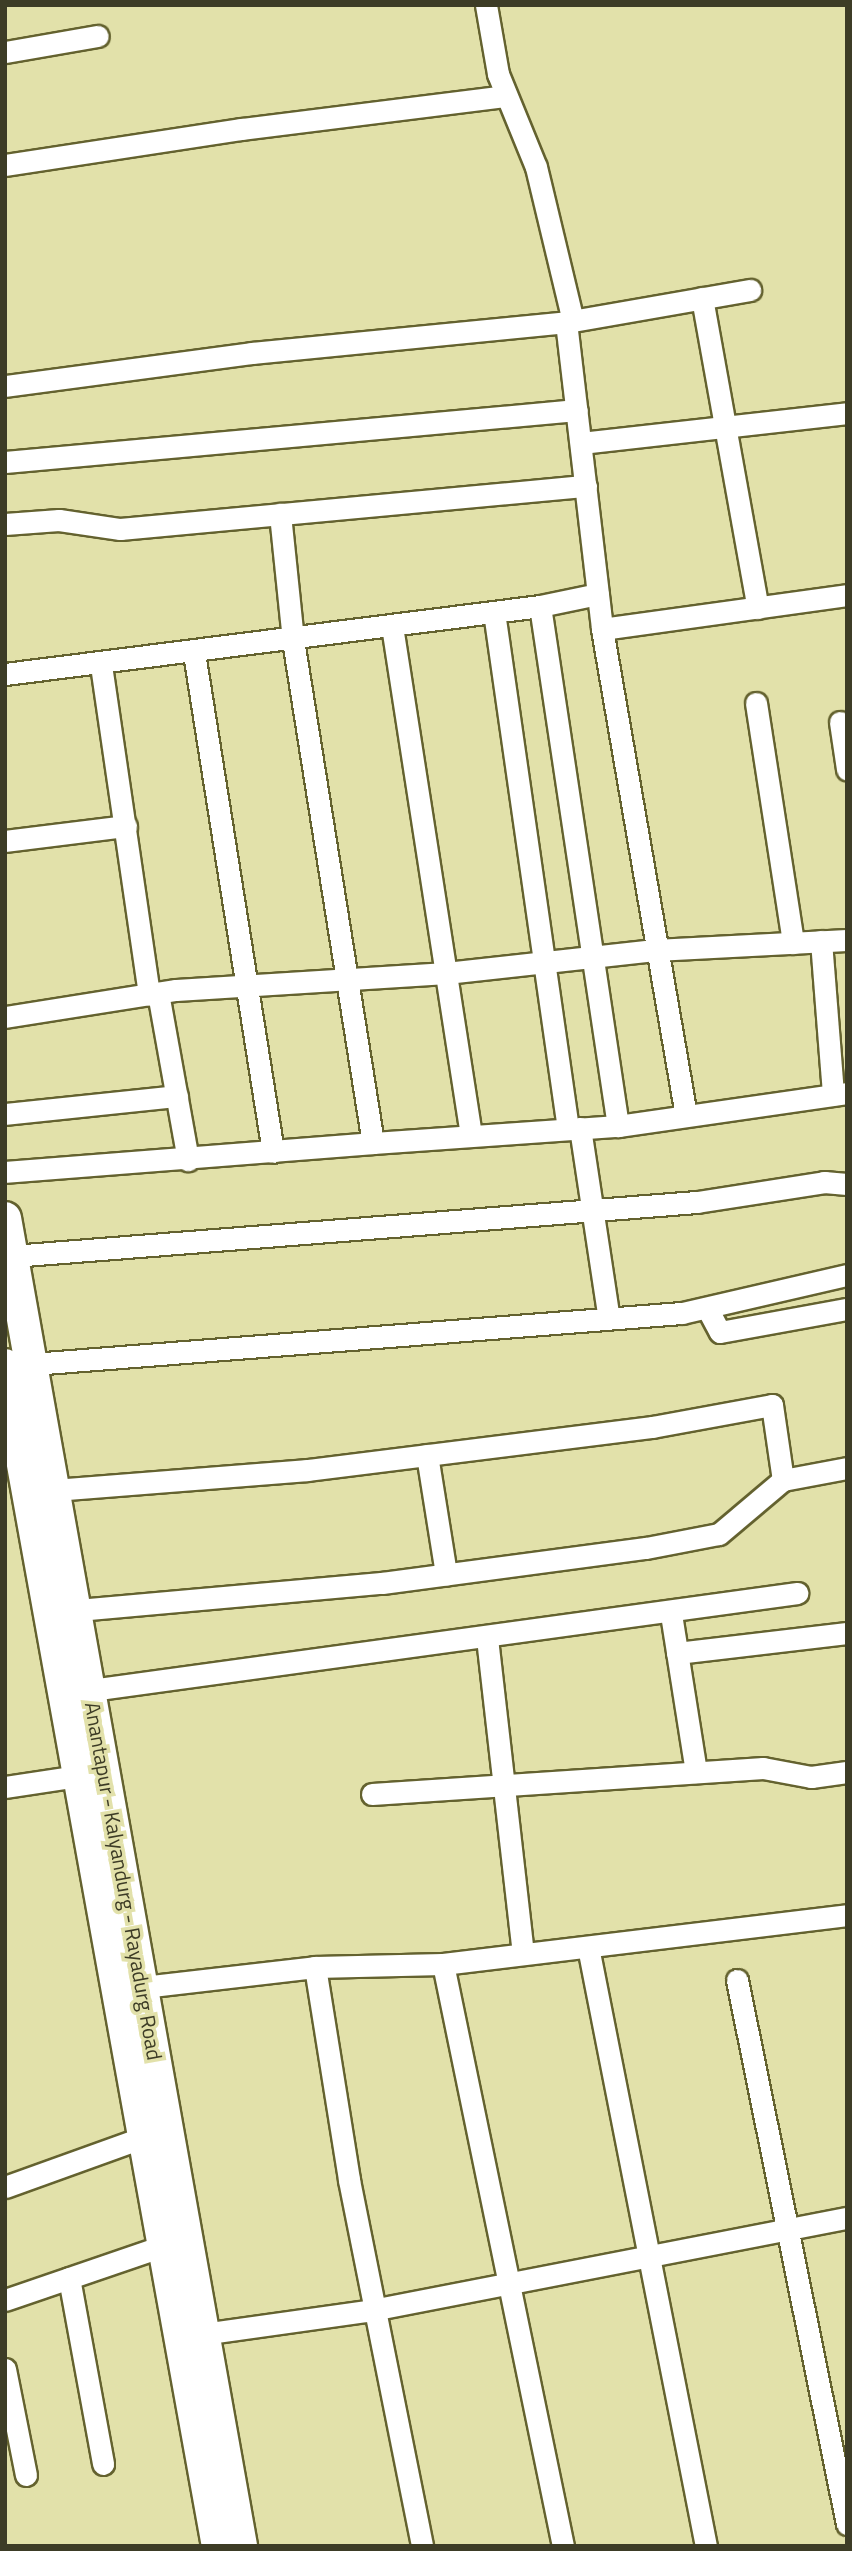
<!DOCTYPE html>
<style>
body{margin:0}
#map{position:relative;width:852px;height:2551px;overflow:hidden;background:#e2e1aa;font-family:"Titillium Web",sans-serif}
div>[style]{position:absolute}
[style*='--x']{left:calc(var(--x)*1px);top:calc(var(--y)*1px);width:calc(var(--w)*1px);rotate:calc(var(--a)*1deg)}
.roads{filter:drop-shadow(2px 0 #64622f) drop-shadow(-2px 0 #64622f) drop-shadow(0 2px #64622f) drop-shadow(0 -2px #64622f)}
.minor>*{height:21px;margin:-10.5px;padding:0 10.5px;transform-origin:10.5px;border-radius:10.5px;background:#fff}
.highway>*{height:32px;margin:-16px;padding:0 16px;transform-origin:16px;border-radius:16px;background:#fff}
span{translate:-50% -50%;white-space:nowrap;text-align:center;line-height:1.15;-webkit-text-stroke:7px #e2e1aa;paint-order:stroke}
.street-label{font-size:21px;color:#3d3c26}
.frame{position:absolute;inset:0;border:7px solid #3d3c26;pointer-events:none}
</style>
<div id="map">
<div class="roads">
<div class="minor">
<div style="--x:486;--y:5;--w:70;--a:80.1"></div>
<div style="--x:498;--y:74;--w:100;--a:67.8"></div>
<div style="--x:536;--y:167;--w:158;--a:76.5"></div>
<div style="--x:5;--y:52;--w:94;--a:-9.8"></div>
<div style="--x:5;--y:165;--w:239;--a:-8.7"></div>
<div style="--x:241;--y:129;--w:267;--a:-7.1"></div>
<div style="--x:702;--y:298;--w:315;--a:79.8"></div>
<div style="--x:566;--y:322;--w:309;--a:83.3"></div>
<div style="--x:602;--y:629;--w:494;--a:80.2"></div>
<div style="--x:5;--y:386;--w:249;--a:-7.6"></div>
<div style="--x:252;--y:353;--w:316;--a:-5.6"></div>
<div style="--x:566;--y:322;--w:187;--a:-9.9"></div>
<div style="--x:581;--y:443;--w:268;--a:-6.4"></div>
<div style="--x:5;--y:462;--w:574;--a:-5.19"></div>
<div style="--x:5;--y:524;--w:54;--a:-4.2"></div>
<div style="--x:59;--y:520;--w:62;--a:8.4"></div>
<div style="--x:120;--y:529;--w:468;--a:-5.3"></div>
<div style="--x:540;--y:606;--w:59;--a:-11.7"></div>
<div style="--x:494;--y:612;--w:522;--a:81.85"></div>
<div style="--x:392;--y:626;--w:515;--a:81.18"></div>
<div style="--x:602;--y:629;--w:247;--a:-7.9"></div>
<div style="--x:194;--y:653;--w:505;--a:81"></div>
<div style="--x:101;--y:665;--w:333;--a:81.7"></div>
<div style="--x:5;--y:674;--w:539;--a:-7.24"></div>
<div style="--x:540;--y:606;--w:526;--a:81.47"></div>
<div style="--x:756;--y:703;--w:243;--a:81.2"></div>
<div style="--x:840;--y:722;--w:48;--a:81.5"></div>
<div style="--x:5;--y:841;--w:122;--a:-7.1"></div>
<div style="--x:821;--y:941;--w:154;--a:85.5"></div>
<div style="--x:158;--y:993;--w:170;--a:79.8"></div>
<div style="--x:5;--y:1017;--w:173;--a:-9"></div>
<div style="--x:176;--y:990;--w:271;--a:-3.6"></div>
<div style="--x:446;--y:973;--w:210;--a:-6.3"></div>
<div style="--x:655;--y:950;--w:192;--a:-3"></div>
<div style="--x:5;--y:1114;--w:173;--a:-6"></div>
<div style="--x:580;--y:1128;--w:193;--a:81.4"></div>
<div style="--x:373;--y:1143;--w:246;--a:-4"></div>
<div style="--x:618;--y:1126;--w:231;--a:-8.2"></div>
<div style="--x:5;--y:1172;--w:369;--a:-4.5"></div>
<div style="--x:373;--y:1143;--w:509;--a:-99.04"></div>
<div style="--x:293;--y:640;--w:127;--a:-95.9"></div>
<div style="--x:12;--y:1256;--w:687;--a:-4.51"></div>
<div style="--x:697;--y:1202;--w:129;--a:-8.9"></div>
<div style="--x:824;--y:1182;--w:23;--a:5"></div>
<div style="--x:707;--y:1308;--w:27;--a:62"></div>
<div style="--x:720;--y:1332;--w:129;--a:-10.3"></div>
<div style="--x:32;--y:1364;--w:652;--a:-4.49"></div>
<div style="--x:682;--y:1313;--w:169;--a:-13"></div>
<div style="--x:427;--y:1455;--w:121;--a:80.9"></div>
<div style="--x:55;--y:1490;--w:253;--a:-4.5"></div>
<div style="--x:307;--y:1470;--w:348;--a:-7.1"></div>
<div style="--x:652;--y:1427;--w:122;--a:-10.4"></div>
<div style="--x:772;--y:1405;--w:76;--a:81.7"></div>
<div style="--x:783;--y:1480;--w:65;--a:-10.6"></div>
<div style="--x:77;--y:1610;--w:306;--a:-5.1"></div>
<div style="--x:382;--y:1583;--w:266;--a:-7.6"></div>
<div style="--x:646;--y:1548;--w:74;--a:-10.9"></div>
<div style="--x:719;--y:1534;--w:84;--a:-40.2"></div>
<div style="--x:671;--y:1614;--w:160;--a:81"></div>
<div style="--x:487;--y:1638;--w:317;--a:83.5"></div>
<div style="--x:677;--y:1653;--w:171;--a:-6.7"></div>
<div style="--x:91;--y:1690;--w:713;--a:-7.82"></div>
<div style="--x:5;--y:1787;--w:74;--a:-8.6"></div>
<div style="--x:372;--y:1794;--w:392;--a:-3.8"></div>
<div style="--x:763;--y:1768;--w:49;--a:10.6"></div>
<div style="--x:811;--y:1777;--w:36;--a:-8"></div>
<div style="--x:588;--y:1947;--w:611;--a:78.86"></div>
<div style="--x:443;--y:1964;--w:594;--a:78.35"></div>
<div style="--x:315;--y:1967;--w:216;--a:80.9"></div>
<div style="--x:349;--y:2180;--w:373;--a:78.7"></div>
<div style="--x:737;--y:1980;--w:555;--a:78.57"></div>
<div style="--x:143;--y:1987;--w:173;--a:-6.6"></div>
<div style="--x:315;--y:1967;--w:128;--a:-1.3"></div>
<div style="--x:443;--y:1964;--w:407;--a:-6.9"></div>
<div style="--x:5;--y:2187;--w:159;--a:-19.8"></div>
<div style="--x:69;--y:2278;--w:189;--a:79.6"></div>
<div style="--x:5;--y:2300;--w:164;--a:-18.9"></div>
<div style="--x:203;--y:2334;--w:166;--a:-8"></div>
<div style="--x:367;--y:2311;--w:489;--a:-11"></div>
<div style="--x:5;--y:2369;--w:108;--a:78.8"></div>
</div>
<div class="highway">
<div style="--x:5;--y:1218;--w:1349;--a:79.92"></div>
<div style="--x:5;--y:1365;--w:1200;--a:79.78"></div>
</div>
</div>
<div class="street-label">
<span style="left:124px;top:1881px;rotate:80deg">Anantapur - Kalyandurg - Rayadurg Road</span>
</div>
<div class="frame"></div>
</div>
